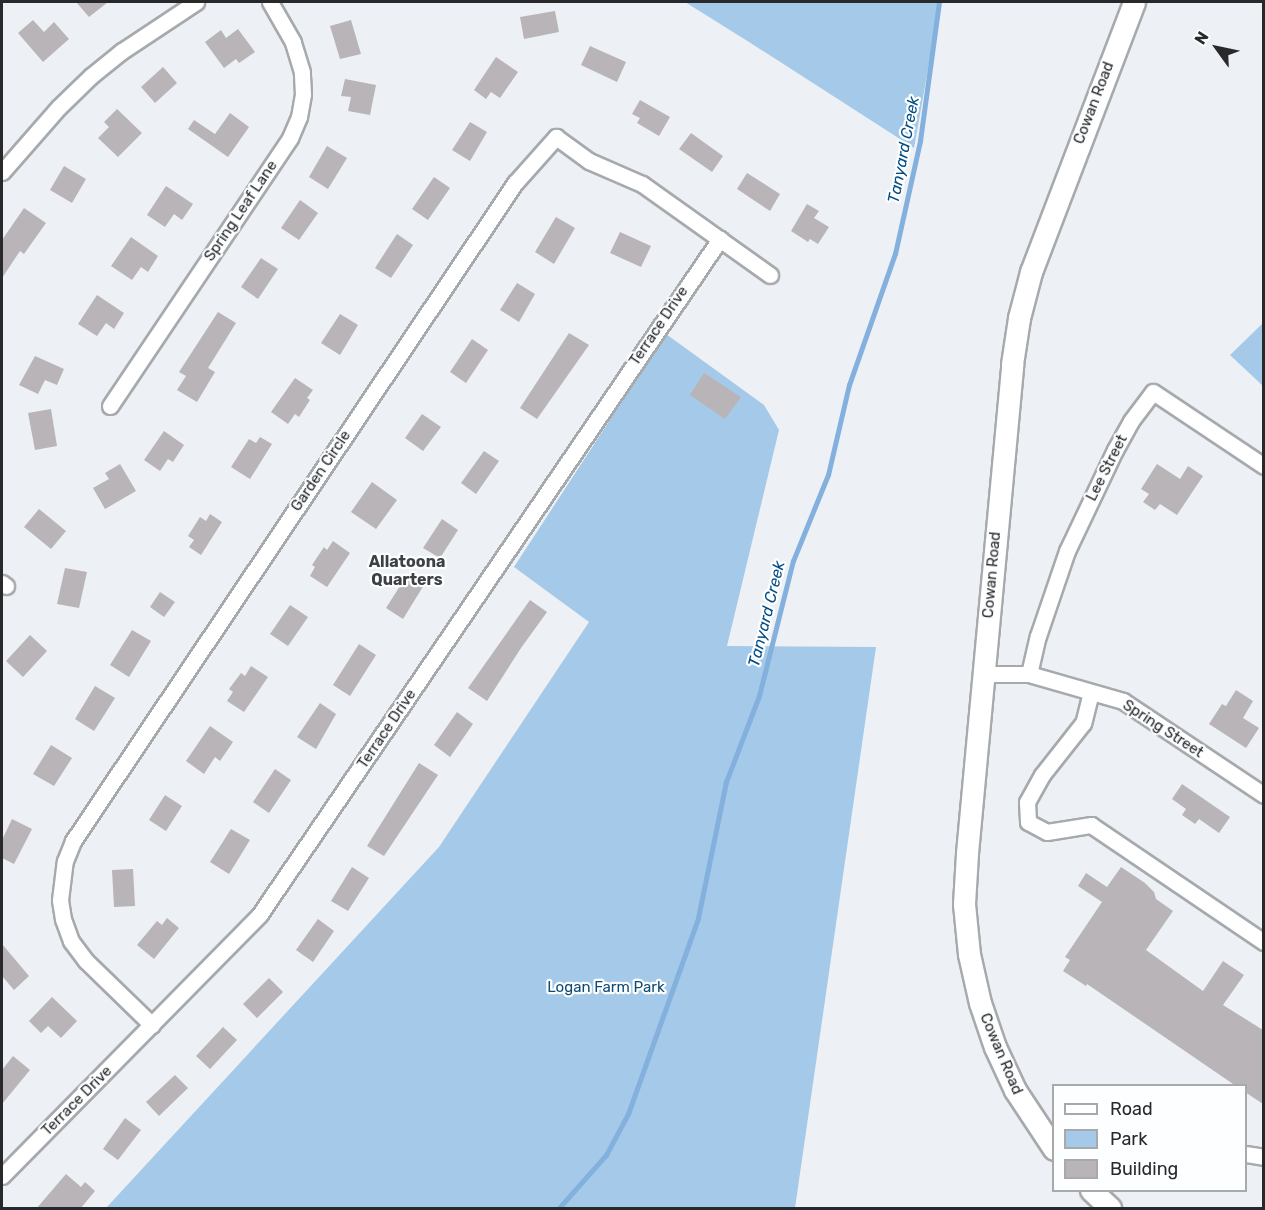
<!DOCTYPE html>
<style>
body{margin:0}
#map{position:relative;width:1265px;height:1210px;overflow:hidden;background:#edf1f5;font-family:Rubik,sans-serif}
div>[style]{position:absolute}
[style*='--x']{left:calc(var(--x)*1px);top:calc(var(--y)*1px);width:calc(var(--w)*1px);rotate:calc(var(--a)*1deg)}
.green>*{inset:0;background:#a5c9e8}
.stream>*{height:4.5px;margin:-2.25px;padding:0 2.25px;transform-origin:2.25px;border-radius:2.25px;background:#83b0dd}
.building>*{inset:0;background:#b8b4b8}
.roads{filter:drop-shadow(2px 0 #a6aaad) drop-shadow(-2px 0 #a6aaad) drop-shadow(0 2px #a6aaad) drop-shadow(0 -2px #a6aaad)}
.minor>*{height:15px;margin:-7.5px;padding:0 7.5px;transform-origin:7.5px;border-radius:7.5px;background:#fff}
.secondary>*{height:21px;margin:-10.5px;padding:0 10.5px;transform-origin:10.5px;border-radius:10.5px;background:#fff}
span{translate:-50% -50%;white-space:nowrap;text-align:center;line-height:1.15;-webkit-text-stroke:4.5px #fdfeff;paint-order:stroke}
.street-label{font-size:15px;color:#28292b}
.park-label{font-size:15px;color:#0f4a71}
.water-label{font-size:16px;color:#034d84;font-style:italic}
.neighbourhood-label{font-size:16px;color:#3e4144;font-weight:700}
.frame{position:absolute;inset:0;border:3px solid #28292b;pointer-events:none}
.legend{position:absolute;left:1052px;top:1084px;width:195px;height:108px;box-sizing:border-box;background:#fdfeff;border:2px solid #a8a9aa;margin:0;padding:8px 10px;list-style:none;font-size:18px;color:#28292b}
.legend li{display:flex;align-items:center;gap:12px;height:30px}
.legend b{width:30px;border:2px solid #a8a9aa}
.north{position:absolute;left:1187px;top:18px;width:60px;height:60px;-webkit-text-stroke:4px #fdfeff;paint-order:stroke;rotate:303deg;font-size:16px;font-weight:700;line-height:24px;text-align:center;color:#28292b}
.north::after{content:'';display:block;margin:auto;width:21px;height:27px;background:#28292b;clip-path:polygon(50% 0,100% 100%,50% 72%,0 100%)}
</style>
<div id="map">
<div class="green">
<div style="clip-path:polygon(685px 2px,940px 2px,914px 148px,749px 42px)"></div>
<div style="clip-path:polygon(1263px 323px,1263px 386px,1230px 355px)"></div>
<div style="clip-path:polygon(666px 334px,764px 405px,779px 430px,727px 646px,876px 647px,795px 1208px,106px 1208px,439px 847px,589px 622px,514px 567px)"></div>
</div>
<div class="stream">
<div style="--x:559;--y:1208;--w:71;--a:-48.4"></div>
<div style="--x:606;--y:1155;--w:47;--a:-61.8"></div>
<div style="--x:628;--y:1114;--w:208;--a:-70.3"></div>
<div style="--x:698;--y:918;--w:139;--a:-78.4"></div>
<div style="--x:726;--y:782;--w:92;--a:-69"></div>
<div style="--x:759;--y:696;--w:139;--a:-75.9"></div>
<div style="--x:793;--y:561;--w:93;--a:-67.9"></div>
<div style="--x:828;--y:475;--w:92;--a:-76.9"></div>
<div style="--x:849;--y:385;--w:139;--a:-70.7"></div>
<div style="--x:895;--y:254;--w:116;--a:-77.5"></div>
<div style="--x:920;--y:141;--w:140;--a:-82.2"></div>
</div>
<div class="building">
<div style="clip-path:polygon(76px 2px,108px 2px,89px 17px)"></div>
<div style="clip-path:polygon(555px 11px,559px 32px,524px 39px,520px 17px)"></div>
<div style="clip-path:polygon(33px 20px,44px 32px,54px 22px,69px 39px,43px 62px,18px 33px)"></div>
<div style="clip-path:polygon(351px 20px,361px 54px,340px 59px,330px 26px)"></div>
<div style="clip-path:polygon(238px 29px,255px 52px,239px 63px,236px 59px,224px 68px,205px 42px,221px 30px,226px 38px)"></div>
<div style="clip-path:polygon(590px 46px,626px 62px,617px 82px,581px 65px)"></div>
<div style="clip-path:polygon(496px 57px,518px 72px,500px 98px,491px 92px,486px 99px,474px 90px)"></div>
<div style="clip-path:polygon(163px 67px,177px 83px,155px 103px,141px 87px)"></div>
<div style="clip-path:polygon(345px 79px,376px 85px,370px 115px,348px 111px,351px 97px,341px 96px)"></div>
<div style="clip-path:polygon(640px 100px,670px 117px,659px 136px,637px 123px,640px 118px,632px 114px)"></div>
<div style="clip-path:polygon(117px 109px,142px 133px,118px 157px,98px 138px,109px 127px,104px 122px)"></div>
<div style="clip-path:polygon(230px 113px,249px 127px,228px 157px,188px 129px,194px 120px,215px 134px)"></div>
<div style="clip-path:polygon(470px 122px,487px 132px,470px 161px,452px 150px)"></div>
<div style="clip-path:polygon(691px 133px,723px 156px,712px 172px,679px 149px)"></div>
<div style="clip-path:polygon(327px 146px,347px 158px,328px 189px,309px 177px)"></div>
<div style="clip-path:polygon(64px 166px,86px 179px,72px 203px,50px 190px)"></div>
<div style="clip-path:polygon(747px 173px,780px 194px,770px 211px,737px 189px)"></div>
<div style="clip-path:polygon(434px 177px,450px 188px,428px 220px,412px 209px)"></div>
<div style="clip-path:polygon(166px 186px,193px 204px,182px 220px,174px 214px,165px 227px,147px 215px)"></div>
<div style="clip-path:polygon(300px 200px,318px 213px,299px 240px,281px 228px)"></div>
<div style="clip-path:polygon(807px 204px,819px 211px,814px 218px,829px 227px,818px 244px,810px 239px,808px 242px,791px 231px)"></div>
<div style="clip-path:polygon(24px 208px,46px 223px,24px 254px,20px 251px,2px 278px,2px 240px)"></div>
<div style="clip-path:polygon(556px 217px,575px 228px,554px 264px,535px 252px)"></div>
<div style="clip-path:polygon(620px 232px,651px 246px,641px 267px,610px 253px)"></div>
<div style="clip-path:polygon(397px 234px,413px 245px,391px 278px,375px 268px)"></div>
<div style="clip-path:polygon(131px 237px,158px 256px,148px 272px,141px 267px,132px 280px,111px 266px)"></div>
<div style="clip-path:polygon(261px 258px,278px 269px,258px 299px,241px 287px)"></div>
<div style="clip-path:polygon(517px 283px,535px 294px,519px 322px,500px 310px)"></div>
<div style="clip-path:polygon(97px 295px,124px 313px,114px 329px,106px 323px,97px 336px,78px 324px)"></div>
<div style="clip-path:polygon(218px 312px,236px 323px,208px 368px,215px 372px,197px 402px,177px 390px,186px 376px,179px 372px)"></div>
<div style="clip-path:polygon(340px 314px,358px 325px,340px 355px,321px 343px)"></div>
<div style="clip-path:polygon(569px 333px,589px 345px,537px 419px,520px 408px)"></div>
<div style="clip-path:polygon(472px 339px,488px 350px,466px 383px,450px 372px)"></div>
<div style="clip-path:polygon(35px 356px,64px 369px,57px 385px,45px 380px,38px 394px,19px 385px)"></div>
<div style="clip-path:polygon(704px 373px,741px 397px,725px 419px,690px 395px)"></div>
<div style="clip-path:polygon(295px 378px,313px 390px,307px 398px,310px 400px,299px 417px,295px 414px,288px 424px,271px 412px)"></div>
<div style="clip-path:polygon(51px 409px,57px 446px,35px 450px,28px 413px)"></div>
<div style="clip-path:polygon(422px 414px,441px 427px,423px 451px,405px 438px)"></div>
<div style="clip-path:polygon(164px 431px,184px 445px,173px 462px,168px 459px,160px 471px,144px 460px)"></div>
<div style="clip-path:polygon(260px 437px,272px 444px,250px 479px,231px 467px,249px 439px,256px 443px)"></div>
<div style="clip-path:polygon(484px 451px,499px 461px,476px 494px,461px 483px)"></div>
<div style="clip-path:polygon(120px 464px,136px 491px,105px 509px,93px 488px,109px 479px,105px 473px)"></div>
<div style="clip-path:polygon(1157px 464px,1180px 479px,1188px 466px,1203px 476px,1177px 515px,1160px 504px,1155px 510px,1143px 502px,1149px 494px,1141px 489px)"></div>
<div style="clip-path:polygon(372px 482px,397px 500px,376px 529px,351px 512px)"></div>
<div style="clip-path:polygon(39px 509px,66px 531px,51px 549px,24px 527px)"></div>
<div style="clip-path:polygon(210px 514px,222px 522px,201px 555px,189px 547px,194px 540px,188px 536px,200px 517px,206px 521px)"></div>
<div style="clip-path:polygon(442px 519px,458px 530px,440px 558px,423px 548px)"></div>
<div style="clip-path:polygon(333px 541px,350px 553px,327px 587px,310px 576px,315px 567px,312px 565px,324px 547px,327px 550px)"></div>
<div style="clip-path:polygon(65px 568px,87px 572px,79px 608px,57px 604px)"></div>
<div style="clip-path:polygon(407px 575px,424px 585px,403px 619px,386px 608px)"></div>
<div style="clip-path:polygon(160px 592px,175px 602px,164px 617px,150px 607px)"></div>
<div style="clip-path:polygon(530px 600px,547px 612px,521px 648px,487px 701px,468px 688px)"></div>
<div style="clip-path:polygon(290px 605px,308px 617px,288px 646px,270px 634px)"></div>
<div style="clip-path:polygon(132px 630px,151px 641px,129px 677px,110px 665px)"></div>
<div style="clip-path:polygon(30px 635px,47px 651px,23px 677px,6px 661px)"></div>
<div style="clip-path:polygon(359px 644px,376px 655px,350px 696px,333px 685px)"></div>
<div style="clip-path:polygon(251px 666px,268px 677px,244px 712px,227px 701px,233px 692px,229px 689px,241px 673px,245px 676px)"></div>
<div style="clip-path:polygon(95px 686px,115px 698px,94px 731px,75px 719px)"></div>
<div style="clip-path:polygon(1236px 690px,1253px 701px,1243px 718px,1259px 728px,1246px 748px,1209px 724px,1222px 704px,1226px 706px)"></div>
<div style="clip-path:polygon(320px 703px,336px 714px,316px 749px,297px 737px)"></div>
<div style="clip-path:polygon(457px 712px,473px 724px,450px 757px,434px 745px)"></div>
<div style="clip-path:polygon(210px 726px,233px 742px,220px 761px,215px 757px,204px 774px,186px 761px)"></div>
<div style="clip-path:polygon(51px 745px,72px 758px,54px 786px,33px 774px)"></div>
<div style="clip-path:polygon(419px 763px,438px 775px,384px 856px,367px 846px)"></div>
<div style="clip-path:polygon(275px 769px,291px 780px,269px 813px,253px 802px)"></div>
<div style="clip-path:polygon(1182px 784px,1230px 817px,1219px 833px,1199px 819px,1195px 824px,1182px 815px,1186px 809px,1172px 799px)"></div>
<div style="clip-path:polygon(165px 795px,182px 806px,166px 831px,149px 820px)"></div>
<div style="clip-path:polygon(12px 819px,32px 829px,14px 864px,2px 858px,2px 840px)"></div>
<div style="clip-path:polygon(231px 829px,250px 840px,229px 874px,210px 862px)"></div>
<div style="clip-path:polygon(352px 867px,369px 878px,348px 911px,331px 901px)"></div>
<div style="clip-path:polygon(1121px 867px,1145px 883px,1154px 892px,1156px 899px,1173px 911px,1146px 950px,1203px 991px,1223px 961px,1244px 975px,1223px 1005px,1263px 1030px,1263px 1104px,1245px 1092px,1245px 1086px,1236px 1086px,1087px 984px,1086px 986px,1063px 971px,1070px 960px,1065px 957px,1102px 902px,1078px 886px,1086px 873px,1107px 887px)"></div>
<div style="clip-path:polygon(133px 869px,135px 906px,114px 907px,112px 870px)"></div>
<div style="clip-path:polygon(167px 918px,179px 928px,154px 959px,137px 945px,157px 921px,162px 925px)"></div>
<div style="clip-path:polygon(318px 919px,334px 931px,313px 962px,296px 950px)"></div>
<div style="clip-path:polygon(2px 944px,29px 976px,14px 990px,2px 976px)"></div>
<div style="clip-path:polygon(269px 978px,283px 992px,257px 1018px,243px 1004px)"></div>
<div style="clip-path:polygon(52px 997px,77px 1021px,61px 1038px,48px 1026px,41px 1033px,29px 1021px)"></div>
<div style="clip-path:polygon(223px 1027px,237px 1040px,210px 1069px,196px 1056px)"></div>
<div style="clip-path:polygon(13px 1056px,30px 1070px,2px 1104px,2px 1070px)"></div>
<div style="clip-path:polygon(175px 1075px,188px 1088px,159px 1116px,146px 1102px)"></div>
<div style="clip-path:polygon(125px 1118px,141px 1130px,118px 1160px,103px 1149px)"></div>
<div style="clip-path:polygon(66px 1174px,81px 1187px,85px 1182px,95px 1191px,80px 1209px,36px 1209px)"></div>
</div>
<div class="roads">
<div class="minor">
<div style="--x:2;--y:172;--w:86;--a:-48.8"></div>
<div style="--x:59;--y:107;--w:45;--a:-44.1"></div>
<div style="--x:91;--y:76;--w:40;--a:-39"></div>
<div style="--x:122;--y:51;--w:89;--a:-33.5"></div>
<div style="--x:110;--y:406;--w:323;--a:-56.1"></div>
<div style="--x:290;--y:138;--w:23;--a:-67"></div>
<div style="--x:299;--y:117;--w:23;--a:-80"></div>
<div style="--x:303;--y:94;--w:22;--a:-93"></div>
<div style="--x:302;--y:72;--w:31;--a:-107"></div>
<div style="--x:293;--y:42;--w:46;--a:-119.9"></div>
<div style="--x:2;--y:583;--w:5;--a:37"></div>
<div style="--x:983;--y:674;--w:46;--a:0"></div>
<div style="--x:1029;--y:674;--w:98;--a:16"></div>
<div style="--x:1123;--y:701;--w:169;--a:33.7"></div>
<div style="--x:1029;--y:674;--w:39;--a:-77"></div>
<div style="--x:1038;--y:636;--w:90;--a:-71.2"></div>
<div style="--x:1067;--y:551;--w:112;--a:-64.6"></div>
<div style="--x:1115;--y:450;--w:33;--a:-61"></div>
<div style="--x:1131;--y:421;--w:36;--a:-53"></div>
<div style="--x:1153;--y:392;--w:133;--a:33.7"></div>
<div style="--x:1091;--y:692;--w:32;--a:104"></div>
<div style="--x:1083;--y:723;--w:66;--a:128.3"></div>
<div style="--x:1042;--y:775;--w:31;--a:119"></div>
<div style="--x:1027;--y:802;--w:20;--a:87"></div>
<div style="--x:1028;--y:822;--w:21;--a:28"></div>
<div style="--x:1047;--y:832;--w:45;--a:-9"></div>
<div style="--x:1091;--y:825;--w:209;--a:34.1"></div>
<div style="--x:152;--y:1025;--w:92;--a:-135.9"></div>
<div style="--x:86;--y:961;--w:25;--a:-127"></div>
<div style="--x:71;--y:941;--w:23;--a:-110"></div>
<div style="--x:63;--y:919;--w:19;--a:-99"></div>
<div style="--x:60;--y:900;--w:39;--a:-83"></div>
<div style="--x:65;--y:861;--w:22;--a:-68"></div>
<div style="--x:73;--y:841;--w:793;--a:-56.11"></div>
<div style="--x:515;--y:183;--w:62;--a:-48.3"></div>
<div style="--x:556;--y:137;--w:41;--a:36"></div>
<div style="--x:589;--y:161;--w:58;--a:23.5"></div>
<div style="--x:642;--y:184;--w:157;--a:35.4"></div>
<div style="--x:1246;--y:1154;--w:18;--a:9"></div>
<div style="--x:2;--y:1176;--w:368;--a:-45.4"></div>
<div style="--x:260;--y:914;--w:817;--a:-55.73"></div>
</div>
<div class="secondary">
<div style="--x:1054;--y:1149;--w:71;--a:-123.5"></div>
<div style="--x:1015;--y:1090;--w:47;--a:-114.9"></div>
<div style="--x:995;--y:1047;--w:46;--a:-108.8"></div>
<div style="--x:980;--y:1003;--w:50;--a:-102.7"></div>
<div style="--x:969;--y:954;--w:50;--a:-95.7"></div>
<div style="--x:964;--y:904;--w:51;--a:-86.6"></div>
<div style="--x:967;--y:853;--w:491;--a:-84.7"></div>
<div style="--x:1012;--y:364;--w:47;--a:-81.3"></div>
<div style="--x:1019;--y:318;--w:48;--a:-75.4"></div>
<div style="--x:1031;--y:272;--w:289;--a:-69.1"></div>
<div style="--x:1091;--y:1190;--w:26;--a:43"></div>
</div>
</div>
<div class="street-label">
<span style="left:1094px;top:103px;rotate:-69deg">Cowan Road</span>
<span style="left:241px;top:211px;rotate:-56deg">Spring Leaf Lane</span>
<span style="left:659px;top:326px;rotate:-56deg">Terrace Drive</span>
<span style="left:1107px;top:468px;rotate:-63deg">Lee Street</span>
<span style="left:321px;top:471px;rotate:-56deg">Garden Circle</span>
<span style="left:992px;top:575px;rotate:-85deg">Cowan Road</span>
<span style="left:387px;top:729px;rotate:-56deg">Terrace Drive</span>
<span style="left:1163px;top:729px;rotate:33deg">Spring Street</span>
<span style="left:1001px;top:1054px;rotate:67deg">Cowan Road</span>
<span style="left:77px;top:1101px;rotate:-45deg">Terrace Drive</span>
</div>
<div class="park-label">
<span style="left:606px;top:988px">Logan Farm Park</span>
</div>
<div class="water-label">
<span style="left:904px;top:150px;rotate:-79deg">Tanyard Creek</span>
<span style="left:767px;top:614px;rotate:-76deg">Tanyard Creek</span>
</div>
<div class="neighbourhood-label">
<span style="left:407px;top:571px">Allatoona<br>Quarters</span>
</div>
<div class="frame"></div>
<ul class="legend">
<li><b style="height:8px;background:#fff"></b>Road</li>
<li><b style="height:16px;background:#a5c9e8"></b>Park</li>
<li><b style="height:16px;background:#b8b4b8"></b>Building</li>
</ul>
<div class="north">N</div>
</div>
